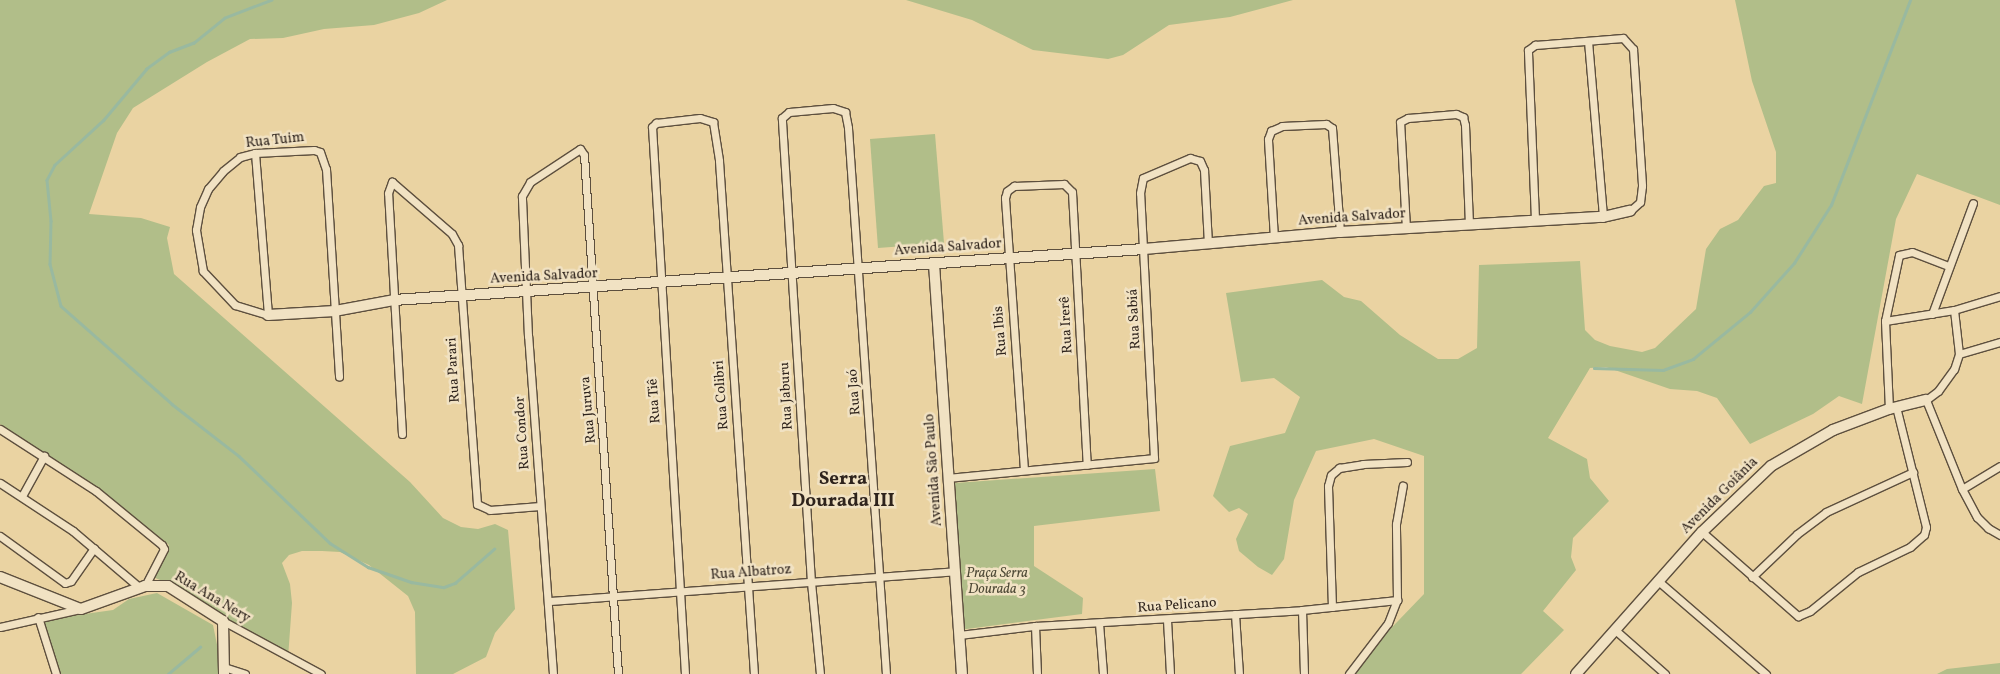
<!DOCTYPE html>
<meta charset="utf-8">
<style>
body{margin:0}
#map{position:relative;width:2000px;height:674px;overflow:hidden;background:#ead3a2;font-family:Vollkorn,serif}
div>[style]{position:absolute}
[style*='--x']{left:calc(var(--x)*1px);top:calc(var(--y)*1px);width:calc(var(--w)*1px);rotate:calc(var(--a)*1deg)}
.green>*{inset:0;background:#b1be89}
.stream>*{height:2.5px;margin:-1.25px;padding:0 1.25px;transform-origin:1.25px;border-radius:1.25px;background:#99b9a0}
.roads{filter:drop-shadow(1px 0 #5d4f3e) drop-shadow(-1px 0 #5d4f3e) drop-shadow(0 1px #5d4f3e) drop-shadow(0 -1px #5d4f3e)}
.street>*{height:7px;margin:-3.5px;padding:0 3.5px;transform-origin:3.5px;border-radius:3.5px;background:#f1e2c3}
.secondary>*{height:10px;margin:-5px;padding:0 5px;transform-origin:5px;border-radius:5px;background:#f1e2c3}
span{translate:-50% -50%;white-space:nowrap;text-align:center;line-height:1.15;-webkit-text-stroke:5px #f1e2c3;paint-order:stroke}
.street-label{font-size:14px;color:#2e231c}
.park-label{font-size:14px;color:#4f4a37;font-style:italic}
.district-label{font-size:19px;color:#2e231c;font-weight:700}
</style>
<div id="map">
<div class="green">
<div style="clip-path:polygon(0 0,447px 0,419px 13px,374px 25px,324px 29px,283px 38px,250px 39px,207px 62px,133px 108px,117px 133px,89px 214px,141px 218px,170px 227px,167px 238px,174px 274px,410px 482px,443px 518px,461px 527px,478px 529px,495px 524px,508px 530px,515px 609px,495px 633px,486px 657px,453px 674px,416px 674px,415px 612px,408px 596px,369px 565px,340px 552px,322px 551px,302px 551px,289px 555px,282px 563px,290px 584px,292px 603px,288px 658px,268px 650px,177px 587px,148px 575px,169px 545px,95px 487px,0 424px)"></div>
<div style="clip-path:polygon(906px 0,1293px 0,1230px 17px,1169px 25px,1123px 55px,1108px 59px,1033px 50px,972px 20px)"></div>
<div style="clip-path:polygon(1735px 0,2000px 0,2000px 205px,1917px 174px,1896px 219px,1862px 404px,1839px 396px,1813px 414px,1750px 444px,1717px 398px,1697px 391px,1670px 389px,1606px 367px,1590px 368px,1548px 438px,1587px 459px,1590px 478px,1609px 501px,1573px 538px,1571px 557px,1576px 570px,1543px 611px,1564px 630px,1521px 674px,1347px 674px,1424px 594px,1424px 456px,1374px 439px,1316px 451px,1294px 500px,1284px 559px,1272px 575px,1258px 567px,1239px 551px,1236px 539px,1248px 514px,1239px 508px,1229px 512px,1213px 496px,1230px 446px,1285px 433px,1300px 397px,1274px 378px,1241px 382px,1226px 293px,1322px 280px,1344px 297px,1361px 301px,1400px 335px,1438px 359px,1458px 359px,1477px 348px,1479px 265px,1580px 261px,1585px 330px,1595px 340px,1610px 346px,1642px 352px,1655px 348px,1696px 309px,1706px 249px,1720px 229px,1738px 220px,1764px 186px,1776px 183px,1776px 152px,1752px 81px)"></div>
<div style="clip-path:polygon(935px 134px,944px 243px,878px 248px,870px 139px)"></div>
<div style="clip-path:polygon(1155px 469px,1160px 511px,1034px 526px,1034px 566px,1083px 598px,1082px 614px,959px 630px,955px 483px)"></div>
<div style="clip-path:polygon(157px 593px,213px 625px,223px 674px,60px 674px,42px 620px,113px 610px,129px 599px)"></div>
<div style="clip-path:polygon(2000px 663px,2000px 674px,1937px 674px,1947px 669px)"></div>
</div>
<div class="stream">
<div style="--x:272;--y:0;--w:50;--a:159"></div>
<div style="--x:225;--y:18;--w:40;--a:141"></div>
<div style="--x:194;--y:43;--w:26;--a:159"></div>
<div style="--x:170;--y:52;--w:29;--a:144"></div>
<div style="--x:147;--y:69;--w:67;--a:130.1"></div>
<div style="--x:104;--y:120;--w:67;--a:137.4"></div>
<div style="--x:55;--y:165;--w:17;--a:118"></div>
<div style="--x:47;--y:180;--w:41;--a:84.4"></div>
<div style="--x:51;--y:221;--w:43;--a:91.3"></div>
<div style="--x:50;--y:264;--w:43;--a:75.3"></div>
<div style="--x:61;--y:306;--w:148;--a:41.4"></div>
<div style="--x:172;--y:404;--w:85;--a:37.8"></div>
<div style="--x:239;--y:456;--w:126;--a:43.7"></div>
<div style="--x:330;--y:543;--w:45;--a:32.3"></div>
<div style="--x:368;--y:567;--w:46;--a:19.2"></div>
<div style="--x:411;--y:582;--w:33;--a:9"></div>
<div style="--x:444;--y:587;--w:12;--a:-20"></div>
<div style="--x:455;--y:583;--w:52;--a:-41.1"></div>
<div style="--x:1594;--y:368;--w:69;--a:1.7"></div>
<div style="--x:1663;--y:370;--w:32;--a:-20"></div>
<div style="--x:1693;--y:359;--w:74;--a:-39.5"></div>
<div style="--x:1750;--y:312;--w:66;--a:-48.1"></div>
<div style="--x:1794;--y:263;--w:69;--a:-57.5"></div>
<div style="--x:1831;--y:205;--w:220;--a:-68.9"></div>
<div style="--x:168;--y:674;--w:42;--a:-40.2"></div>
</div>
<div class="roads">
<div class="street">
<div style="--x:1588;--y:41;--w:177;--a:85.1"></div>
<div style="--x:255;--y:153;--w:163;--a:85.4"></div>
<div style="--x:268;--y:315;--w:34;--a:-163"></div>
<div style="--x:235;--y:305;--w:47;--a:-133.3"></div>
<div style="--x:203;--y:271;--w:42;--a:-99.7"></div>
<div style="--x:196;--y:230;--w:23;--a:-80"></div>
<div style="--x:200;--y:207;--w:20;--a:-66"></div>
<div style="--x:208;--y:189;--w:23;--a:-50"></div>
<div style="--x:223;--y:171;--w:22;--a:-39"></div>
<div style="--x:240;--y:157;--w:16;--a:-15"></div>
<div style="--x:255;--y:153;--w:59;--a:-2.9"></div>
<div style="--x:314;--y:150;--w:6;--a:18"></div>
<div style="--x:320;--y:152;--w:18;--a:71"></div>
<div style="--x:326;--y:169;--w:208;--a:86.4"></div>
<div style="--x:1535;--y:219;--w:169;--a:-92.4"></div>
<div style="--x:1528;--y:50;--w:9;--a:-36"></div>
<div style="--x:1535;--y:45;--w:88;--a:-4.5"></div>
<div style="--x:1623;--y:38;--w:15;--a:48"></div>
<div style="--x:1633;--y:49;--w:137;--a:86.2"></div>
<div style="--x:1642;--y:186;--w:16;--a:97"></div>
<div style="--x:1640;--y:202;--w:13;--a:138"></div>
<div style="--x:1406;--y:228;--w:106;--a:-93.2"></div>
<div style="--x:1400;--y:122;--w:9;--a:-27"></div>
<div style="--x:1408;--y:118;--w:48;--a:-4.8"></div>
<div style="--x:1456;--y:114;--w:8;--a:23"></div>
<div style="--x:1463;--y:117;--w:8;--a:76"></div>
<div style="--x:1465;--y:125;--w:99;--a:87.7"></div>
<div style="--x:1274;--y:238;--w:99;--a:-93.5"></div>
<div style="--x:1268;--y:139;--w:9;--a:-69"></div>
<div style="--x:1271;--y:131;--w:12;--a:-24"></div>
<div style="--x:1282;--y:126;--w:44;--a:-2.6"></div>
<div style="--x:1326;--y:124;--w:7;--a:34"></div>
<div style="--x:1332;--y:128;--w:104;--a:85.6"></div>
<div style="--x:1954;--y:310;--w:44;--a:83.5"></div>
<div style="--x:1959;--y:354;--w:16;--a:108"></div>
<div style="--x:1954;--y:369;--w:27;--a:126"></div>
<div style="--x:1938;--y:391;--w:15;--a:143"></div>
<div style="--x:1926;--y:400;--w:96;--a:68"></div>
<div style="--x:1962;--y:489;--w:32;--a:62"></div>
<div style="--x:1977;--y:517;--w:16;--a:45"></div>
<div style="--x:1988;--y:528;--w:14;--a:30"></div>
<div style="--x:1932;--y:314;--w:118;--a:-69.7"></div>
<div style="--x:1885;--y:321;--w:70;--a:-9.1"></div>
<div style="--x:1954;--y:310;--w:48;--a:-16.9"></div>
<div style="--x:1959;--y:354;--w:43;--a:-16.3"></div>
<div style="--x:1889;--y:409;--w:88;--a:-92.6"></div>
<div style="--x:1885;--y:321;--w:67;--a:-78"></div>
<div style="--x:1899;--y:255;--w:13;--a:-13"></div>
<div style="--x:1912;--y:252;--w:39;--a:21"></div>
<div style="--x:0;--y:429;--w:114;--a:32.9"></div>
<div style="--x:96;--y:491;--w:85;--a:39.3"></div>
<div style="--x:162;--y:545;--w:4;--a:63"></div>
<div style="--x:164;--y:549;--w:42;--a:117.2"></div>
<div style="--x:402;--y:434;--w:241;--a:-93.3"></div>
<div style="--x:388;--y:193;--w:12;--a:-70"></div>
<div style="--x:392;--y:182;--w:79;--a:40.9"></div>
<div style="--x:452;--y:234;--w:13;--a:61"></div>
<div style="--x:458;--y:245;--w:260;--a:85.8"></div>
<div style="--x:477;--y:504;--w:14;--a:25"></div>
<div style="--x:490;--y:510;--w:50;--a:-4.6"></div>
<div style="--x:1024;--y:470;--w:273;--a:-94"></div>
<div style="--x:1005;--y:198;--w:7;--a:-74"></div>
<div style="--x:1007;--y:191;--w:9;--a:-36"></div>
<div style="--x:1014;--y:186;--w:50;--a:-2.3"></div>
<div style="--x:1064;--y:184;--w:11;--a:45"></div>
<div style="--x:1072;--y:192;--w:273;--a:86.9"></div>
<div style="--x:948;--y:478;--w:207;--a:-5.5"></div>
<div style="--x:1154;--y:458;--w:265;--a:-93"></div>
<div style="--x:1140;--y:193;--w:15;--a:-79"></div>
<div style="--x:1143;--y:178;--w:51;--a:-23.1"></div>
<div style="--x:1190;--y:158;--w:10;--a:17"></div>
<div style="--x:1200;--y:161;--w:10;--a:66"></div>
<div style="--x:1204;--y:170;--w:73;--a:86.9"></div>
<div style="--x:0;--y:483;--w:87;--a:33.3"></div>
<div style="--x:73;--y:531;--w:88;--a:40.4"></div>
<div style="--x:1962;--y:489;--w:44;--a:-31.2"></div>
<div style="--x:22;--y:496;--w:46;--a:-61.2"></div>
<div style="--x:1702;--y:532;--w:128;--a:41.2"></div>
<div style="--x:1798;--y:616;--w:13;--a:-23"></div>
<div style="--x:1810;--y:611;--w:62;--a:-39.1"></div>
<div style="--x:1858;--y:572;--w:58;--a:-25.7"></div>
<div style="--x:1910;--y:547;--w:18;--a:-41"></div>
<div style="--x:1924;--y:535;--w:8;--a:-76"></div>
<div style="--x:1926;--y:527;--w:124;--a:-104"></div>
<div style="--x:0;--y:536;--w:80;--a:35.9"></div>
<div style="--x:65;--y:583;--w:6;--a:-18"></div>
<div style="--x:71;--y:581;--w:40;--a:-55.1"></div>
<div style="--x:1752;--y:577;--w:62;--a:-43.7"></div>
<div style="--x:1797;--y:534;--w:36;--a:-37"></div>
<div style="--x:1826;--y:512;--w:96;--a:-24.7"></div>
<div style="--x:1657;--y:580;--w:144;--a:40.8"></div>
<div style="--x:550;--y:601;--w:406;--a:-4.2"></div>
<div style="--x:1332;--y:607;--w:121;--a:-91.9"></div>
<div style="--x:1328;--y:486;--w:11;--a:-75"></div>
<div style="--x:1331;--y:475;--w:11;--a:-41"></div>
<div style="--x:1339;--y:468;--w:24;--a:-9"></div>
<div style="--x:1363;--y:464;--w:44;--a:-2.6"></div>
<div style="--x:1302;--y:610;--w:64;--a:88.2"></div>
<div style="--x:1235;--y:614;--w:60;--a:86.2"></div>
<div style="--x:38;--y:617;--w:60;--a:72.5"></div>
<div style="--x:1167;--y:620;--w:54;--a:86.8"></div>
<div style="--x:223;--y:621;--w:111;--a:28.4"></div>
<div style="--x:1099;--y:623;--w:51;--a:85.5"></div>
<div style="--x:1035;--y:626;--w:48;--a:87.6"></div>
<div style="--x:0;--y:627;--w:82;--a:-12.7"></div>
<div style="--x:1614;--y:629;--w:68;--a:41.4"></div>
<div style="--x:959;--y:635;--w:77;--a:-6.8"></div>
<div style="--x:1035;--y:626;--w:267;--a:-3.4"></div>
<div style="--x:1302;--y:610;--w:96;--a:-6"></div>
<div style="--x:224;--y:667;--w:22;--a:18"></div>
<div style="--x:553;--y:674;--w:339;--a:-94.2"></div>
<div style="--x:528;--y:336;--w:140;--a:-92.5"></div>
<div style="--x:522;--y:196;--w:16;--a:-60"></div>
<div style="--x:530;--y:182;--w:60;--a:-33.4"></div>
<div style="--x:580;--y:149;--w:7;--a:56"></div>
<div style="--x:584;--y:155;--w:520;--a:86.25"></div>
<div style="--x:685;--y:674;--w:548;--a:-93.45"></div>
<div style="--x:652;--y:127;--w:6;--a:-45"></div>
<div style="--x:656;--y:123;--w:44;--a:-6.5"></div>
<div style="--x:700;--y:118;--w:14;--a:17"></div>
<div style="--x:713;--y:122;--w:39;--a:81"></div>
<div style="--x:719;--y:161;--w:514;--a:86.1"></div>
<div style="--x:820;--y:674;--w:92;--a:-95.6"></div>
<div style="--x:811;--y:582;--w:465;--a:-93.6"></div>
<div style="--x:782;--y:118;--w:9;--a:-41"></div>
<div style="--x:789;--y:112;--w:44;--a:-5.2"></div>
<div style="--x:833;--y:108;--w:13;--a:18"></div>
<div style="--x:845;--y:112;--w:16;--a:79"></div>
<div style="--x:848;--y:128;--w:547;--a:86.02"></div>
<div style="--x:1349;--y:674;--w:64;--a:-52.6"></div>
<div style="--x:1388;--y:623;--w:25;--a:-69"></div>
<div style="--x:1397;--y:600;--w:76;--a:-90.8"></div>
<div style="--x:1396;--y:524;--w:39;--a:-80"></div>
</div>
<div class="secondary">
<div style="--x:934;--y:264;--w:411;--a:86.1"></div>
<div style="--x:268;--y:315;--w:67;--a:-3.4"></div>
<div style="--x:335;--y:311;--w:60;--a:-10.6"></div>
<div style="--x:394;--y:300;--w:752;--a:-3.89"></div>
<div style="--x:1144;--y:249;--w:197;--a:-5"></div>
<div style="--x:1340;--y:232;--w:263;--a:-3.3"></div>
<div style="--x:1603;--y:217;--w:28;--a:-13"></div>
<div style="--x:0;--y:577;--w:87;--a:21.6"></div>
<div style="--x:81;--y:609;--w:68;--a:-19.8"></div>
<div style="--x:145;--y:586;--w:23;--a:0"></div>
<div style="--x:168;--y:586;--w:65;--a:32.5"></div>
<div style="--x:223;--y:621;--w:53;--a:88.9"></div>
<div style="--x:1576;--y:674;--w:190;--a:-48.4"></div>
<div style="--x:1702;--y:532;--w:95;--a:-43.7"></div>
<div style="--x:1771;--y:466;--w:72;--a:-30.1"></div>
<div style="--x:1833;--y:430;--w:60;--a:-20.6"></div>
<div style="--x:1889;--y:409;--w:38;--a:-14"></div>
</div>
</div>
<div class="street-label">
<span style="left:275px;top:141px;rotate:-6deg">Rua Tuim</span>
<span style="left:1352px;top:218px;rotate:-4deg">Avenida Salvador</span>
<span style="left:948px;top:248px;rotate:-4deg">Avenida Salvador</span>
<span style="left:544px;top:277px;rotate:-3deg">Avenida Salvador</span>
<span style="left:1135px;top:319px;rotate:-93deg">Rua Sabiá</span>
<span style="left:1067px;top:325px;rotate:-93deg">Rua Irerê</span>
<span style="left:1001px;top:331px;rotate:-95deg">Rua Ibis</span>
<span style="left:454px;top:370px;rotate:-93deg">Rua Parari</span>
<span style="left:855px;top:392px;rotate:-94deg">Rua Jaó</span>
<span style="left:722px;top:395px;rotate:-94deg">Rua Colibri</span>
<span style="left:787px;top:396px;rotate:-93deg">Rua Jaburu</span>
<span style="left:655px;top:401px;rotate:-94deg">Rua Tiê</span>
<span style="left:589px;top:410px;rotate:-95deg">Rua Juruva</span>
<span style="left:523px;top:433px;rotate:-94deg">Rua Condor</span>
<span style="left:934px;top:470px;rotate:-94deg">Avenida São Paulo</span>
<span style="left:1720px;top:496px;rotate:-45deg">Avenida Goiânia</span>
<span style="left:751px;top:573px;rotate:-4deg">Rua Albatroz</span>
<span style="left:212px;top:598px;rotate:31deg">Rua Ana Nery</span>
<span style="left:1177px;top:606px;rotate:-4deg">Rua Pelicano</span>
</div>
<div class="park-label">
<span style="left:997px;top:582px">Praça Serra<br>Dourada 3</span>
</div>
<div class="district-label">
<span style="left:843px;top:491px">Serra<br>Dourada III</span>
</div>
</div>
